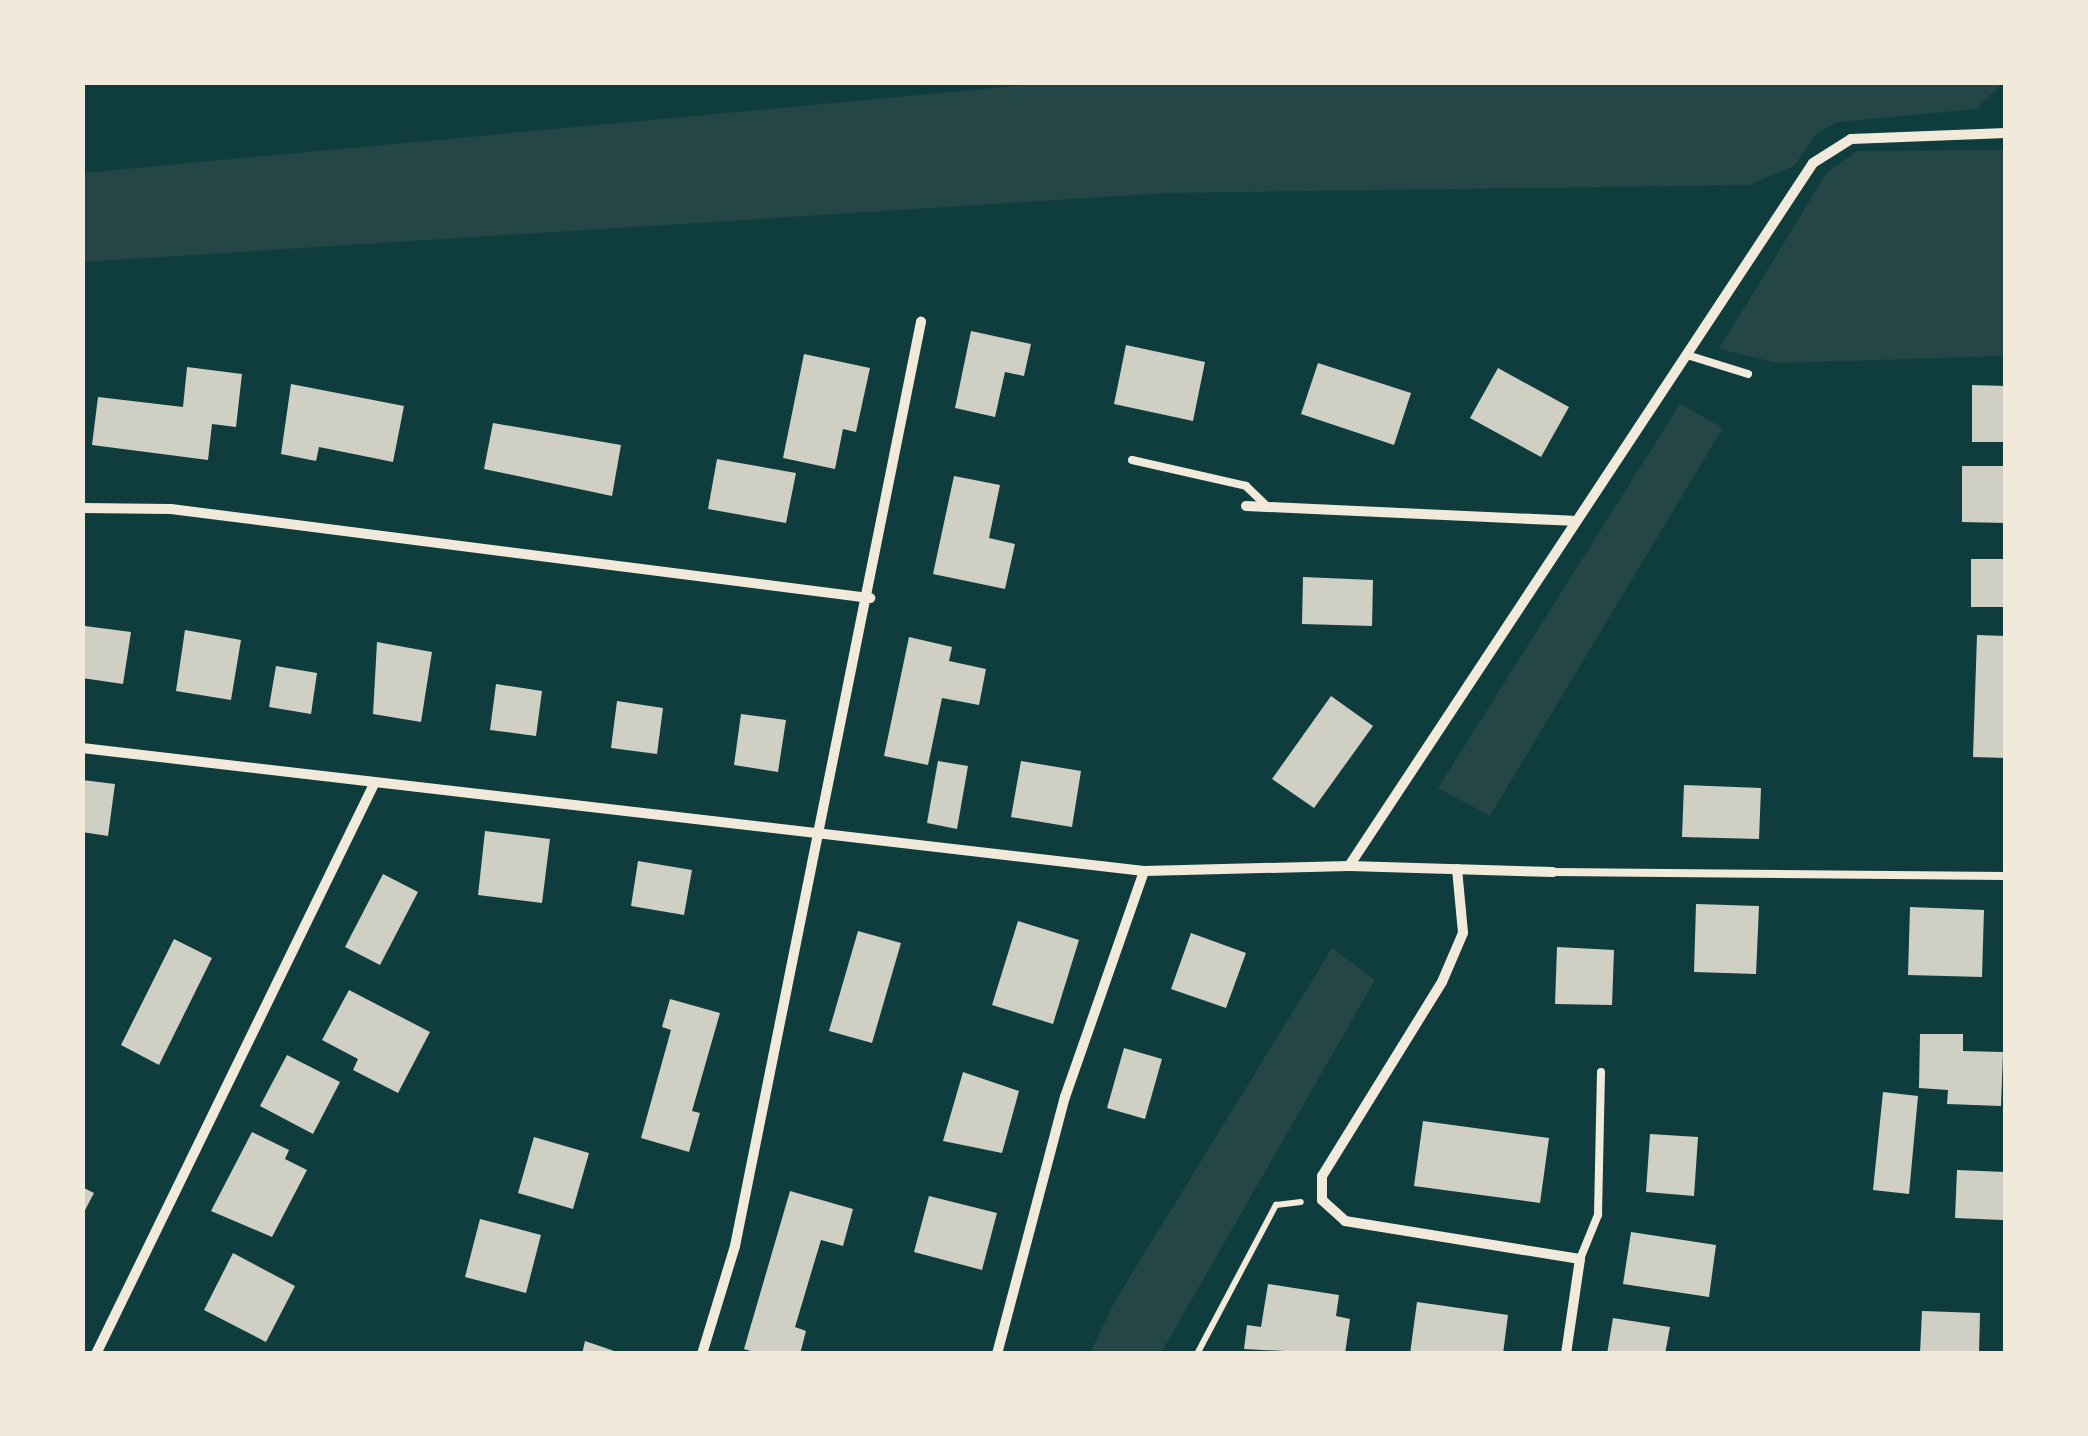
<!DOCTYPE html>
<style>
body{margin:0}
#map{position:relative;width:2088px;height:1436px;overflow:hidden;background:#0f3d3e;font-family:Karla,sans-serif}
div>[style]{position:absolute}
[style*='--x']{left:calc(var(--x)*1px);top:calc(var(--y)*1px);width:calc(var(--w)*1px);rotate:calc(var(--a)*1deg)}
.green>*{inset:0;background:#244646}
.building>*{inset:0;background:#cfcfc3}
.path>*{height:6px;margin:-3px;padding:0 3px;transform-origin:3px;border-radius:3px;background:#f1e9da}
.service>*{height:8px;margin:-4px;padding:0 4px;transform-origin:4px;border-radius:4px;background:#f1e9da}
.minor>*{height:10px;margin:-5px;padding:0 5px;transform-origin:5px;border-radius:5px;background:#f1e9da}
span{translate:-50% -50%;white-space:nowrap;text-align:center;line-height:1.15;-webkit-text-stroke:9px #f1e9da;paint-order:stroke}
.frame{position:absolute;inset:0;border:85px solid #f1e9da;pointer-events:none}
</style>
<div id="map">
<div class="green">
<div style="clip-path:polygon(1059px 82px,2003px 83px,1976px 109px,1838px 122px,1818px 132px,1794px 166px,1749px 185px,1167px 193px,83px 262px,83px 173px)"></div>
<div style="clip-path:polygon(2005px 150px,2005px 356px,1777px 363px,1719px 349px,1826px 174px,1857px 151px)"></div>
<div style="clip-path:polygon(1680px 404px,1723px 428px,1490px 816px,1438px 788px)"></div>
<div style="clip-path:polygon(1332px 948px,1375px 980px,1161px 1353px,1090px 1353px,1115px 1301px)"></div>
</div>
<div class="building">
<div style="clip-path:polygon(971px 331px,1031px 344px,1024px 376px,1005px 372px,995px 417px,955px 408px)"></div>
<div style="clip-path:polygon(1126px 345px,1205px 362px,1193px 421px,1114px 404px)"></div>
<div style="clip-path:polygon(804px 354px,870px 368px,856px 432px,843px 429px,835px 469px,783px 458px)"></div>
<div style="clip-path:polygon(1318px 363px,1411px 393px,1394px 445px,1301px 414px)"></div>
<div style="clip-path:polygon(187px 367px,242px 374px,236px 427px,212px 424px,208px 460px,92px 445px,98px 397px,183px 407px)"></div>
<div style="clip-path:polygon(1498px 368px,1569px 407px,1541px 457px,1470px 418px)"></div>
<div style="clip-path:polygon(291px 384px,404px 406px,393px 462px,319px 447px,316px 461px,281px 454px)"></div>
<div style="clip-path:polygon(1972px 385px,2006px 386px,2006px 442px,1972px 442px)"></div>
<div style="clip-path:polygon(493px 423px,621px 445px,612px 496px,484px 469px)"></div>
<div style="clip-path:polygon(717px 459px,796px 473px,786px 523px,708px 509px)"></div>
<div style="clip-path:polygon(1962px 466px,2006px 466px,2006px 523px,1962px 522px)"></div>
<div style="clip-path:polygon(954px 476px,1000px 485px,989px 538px,1015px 544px,1005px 589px,933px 574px)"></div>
<div style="clip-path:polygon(1971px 559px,2006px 559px,2006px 607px,1971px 607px)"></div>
<div style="clip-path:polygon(1303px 577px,1373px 580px,1372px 626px,1302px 624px)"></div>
<div style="clip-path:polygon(85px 626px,131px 632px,123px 684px,82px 678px)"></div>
<div style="clip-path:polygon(185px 630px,241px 640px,231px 700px,176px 691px)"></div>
<div style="clip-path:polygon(1977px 635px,2006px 636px,2006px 758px,1973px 757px)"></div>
<div style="clip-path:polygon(909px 637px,952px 647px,949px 661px,986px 669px,979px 705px,942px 698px,928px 765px,884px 756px)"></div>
<div style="clip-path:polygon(377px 642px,432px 652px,421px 722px,373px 714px)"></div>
<div style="clip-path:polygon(276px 666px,317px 673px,311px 714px,269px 707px)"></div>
<div style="clip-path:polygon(496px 684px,542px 691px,536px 736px,490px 730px)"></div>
<div style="clip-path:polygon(1331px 696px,1373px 726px,1314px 808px,1272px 779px)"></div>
<div style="clip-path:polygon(617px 701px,663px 708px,657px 754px,611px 748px)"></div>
<div style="clip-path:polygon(741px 714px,786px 720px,778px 772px,734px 765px)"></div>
<div style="clip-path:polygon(938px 761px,968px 766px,957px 829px,927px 823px)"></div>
<div style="clip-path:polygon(1021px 761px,1081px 771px,1072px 827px,1011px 817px)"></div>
<div style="clip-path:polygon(82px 780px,115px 784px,108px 836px,82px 832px)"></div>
<div style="clip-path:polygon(1684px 785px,1761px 788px,1759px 839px,1682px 837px)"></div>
<div style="clip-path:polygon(485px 831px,550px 839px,542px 903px,478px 895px)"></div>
<div style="clip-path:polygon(638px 861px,692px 870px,684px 915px,631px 906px)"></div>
<div style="clip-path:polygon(383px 874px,418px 892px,380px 965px,345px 947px)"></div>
<div style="clip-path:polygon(1696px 904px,1759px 906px,1756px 974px,1694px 972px)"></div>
<div style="clip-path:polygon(1910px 907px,1984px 910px,1982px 977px,1908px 975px)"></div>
<div style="clip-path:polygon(1018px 921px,1079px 940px,1053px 1024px,992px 1005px)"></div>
<div style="clip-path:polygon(858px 931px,901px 943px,872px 1043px,829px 1031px)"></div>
<div style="clip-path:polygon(1191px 933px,1246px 953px,1226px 1008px,1171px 989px)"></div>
<div style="clip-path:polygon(174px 939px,212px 958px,159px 1065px,121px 1045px)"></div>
<div style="clip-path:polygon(1557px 947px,1614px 950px,1612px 1005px,1555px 1004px)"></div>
<div style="clip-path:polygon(349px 990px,430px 1032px,398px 1093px,353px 1070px,358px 1059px,322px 1040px)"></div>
<div style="clip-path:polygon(670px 999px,720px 1013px,692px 1111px,700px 1113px,689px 1152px,641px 1138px,671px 1030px,662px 1027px)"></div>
<div style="clip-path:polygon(1920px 1034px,1963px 1034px,1963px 1051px,2003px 1052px,2001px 1106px,1947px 1104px,1948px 1090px,1919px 1088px)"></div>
<div style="clip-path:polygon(1124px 1048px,1162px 1059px,1145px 1119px,1107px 1108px)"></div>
<div style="clip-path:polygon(287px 1055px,340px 1082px,313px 1134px,260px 1106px)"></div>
<div style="clip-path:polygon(963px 1072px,1019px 1091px,1002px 1153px,943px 1141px)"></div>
<div style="clip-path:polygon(1883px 1092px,1918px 1096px,1909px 1194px,1873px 1190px)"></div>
<div style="clip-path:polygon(1423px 1121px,1549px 1138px,1540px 1203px,1414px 1186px)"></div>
<div style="clip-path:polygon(252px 1132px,289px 1150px,285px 1159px,307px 1170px,272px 1237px,211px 1211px)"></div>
<div style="clip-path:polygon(1650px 1134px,1698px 1137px,1694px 1196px,1646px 1192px)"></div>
<div style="clip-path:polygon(534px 1137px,589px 1153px,573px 1209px,518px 1193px)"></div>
<div style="clip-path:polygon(1957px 1170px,2005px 1172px,2003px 1220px,1955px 1218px)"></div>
<div style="clip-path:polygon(82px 1187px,94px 1193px,82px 1216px)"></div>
<div style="clip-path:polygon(790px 1191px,853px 1209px,843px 1246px,821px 1240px,795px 1327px,806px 1331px,800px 1354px,761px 1354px,744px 1349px)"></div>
<div style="clip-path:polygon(929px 1196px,997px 1213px,982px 1270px,914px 1252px)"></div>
<div style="clip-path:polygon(480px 1219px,541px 1235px,526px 1293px,465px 1277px)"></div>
<div style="clip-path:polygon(1631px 1232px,1716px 1245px,1709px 1297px,1623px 1284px)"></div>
<div style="clip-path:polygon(233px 1253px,295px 1286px,266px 1342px,204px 1310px)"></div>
<div style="clip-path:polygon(1268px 1284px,1339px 1295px,1336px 1316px,1350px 1319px,1345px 1354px,1244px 1349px,1247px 1325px,1261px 1327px)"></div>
<div style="clip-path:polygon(1417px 1302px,1508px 1315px,1503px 1354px,1410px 1354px)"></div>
<div style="clip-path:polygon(1922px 1311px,1980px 1313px,1979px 1354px,1920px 1354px)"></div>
<div style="clip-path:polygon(1613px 1318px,1670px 1327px,1665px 1354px,1607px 1354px)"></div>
<div style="clip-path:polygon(585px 1341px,620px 1353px,620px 1354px,582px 1354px)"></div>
</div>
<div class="path">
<div style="--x:1197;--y:1354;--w:169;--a:-62.1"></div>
<div style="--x:1276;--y:1205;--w:25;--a:-7"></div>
</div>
<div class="service">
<div style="--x:1687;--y:355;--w:64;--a:17.3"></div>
<div style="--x:1132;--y:460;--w:117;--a:12.8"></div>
<div style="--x:1246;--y:486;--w:29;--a:44"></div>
<div style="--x:1553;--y:872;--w:453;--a:0.5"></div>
<div style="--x:1580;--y:1259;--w:48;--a:-67.8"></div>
<div style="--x:1598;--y:1215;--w:143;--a:-88.8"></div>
</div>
<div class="minor">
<div style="--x:1246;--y:506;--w:327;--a:2.6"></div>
<div style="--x:82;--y:508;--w:89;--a:0.6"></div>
<div style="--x:171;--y:509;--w:705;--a:7.26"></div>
<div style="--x:82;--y:748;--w:1069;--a:6.61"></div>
<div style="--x:1144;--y:871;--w:205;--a:-1.4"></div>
<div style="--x:1349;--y:866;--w:842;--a:-56.57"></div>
<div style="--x:1813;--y:163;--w:45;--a:-32.3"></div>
<div style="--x:1851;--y:139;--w:155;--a:-2.2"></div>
<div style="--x:1349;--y:866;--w:204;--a:1.7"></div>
<div style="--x:1457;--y:869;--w:64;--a:84.6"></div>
<div style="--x:1463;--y:933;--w:53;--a:113.2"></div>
<div style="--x:1442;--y:982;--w:228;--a:121.7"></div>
<div style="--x:1322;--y:1176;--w:24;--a:90"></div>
<div style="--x:1322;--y:1200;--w:31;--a:42"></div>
<div style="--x:1345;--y:1221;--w:238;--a:9.2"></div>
<div style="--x:1580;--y:1259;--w:96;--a:98.4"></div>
<div style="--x:96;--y:1354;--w:634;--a:-64"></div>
<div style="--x:702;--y:1354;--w:113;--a:-73"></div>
<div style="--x:735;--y:1246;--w:943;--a:-78.62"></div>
<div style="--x:997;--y:1354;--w:266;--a:-75.2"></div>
<div style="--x:1065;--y:1097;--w:239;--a:-70.7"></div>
</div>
<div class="frame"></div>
</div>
